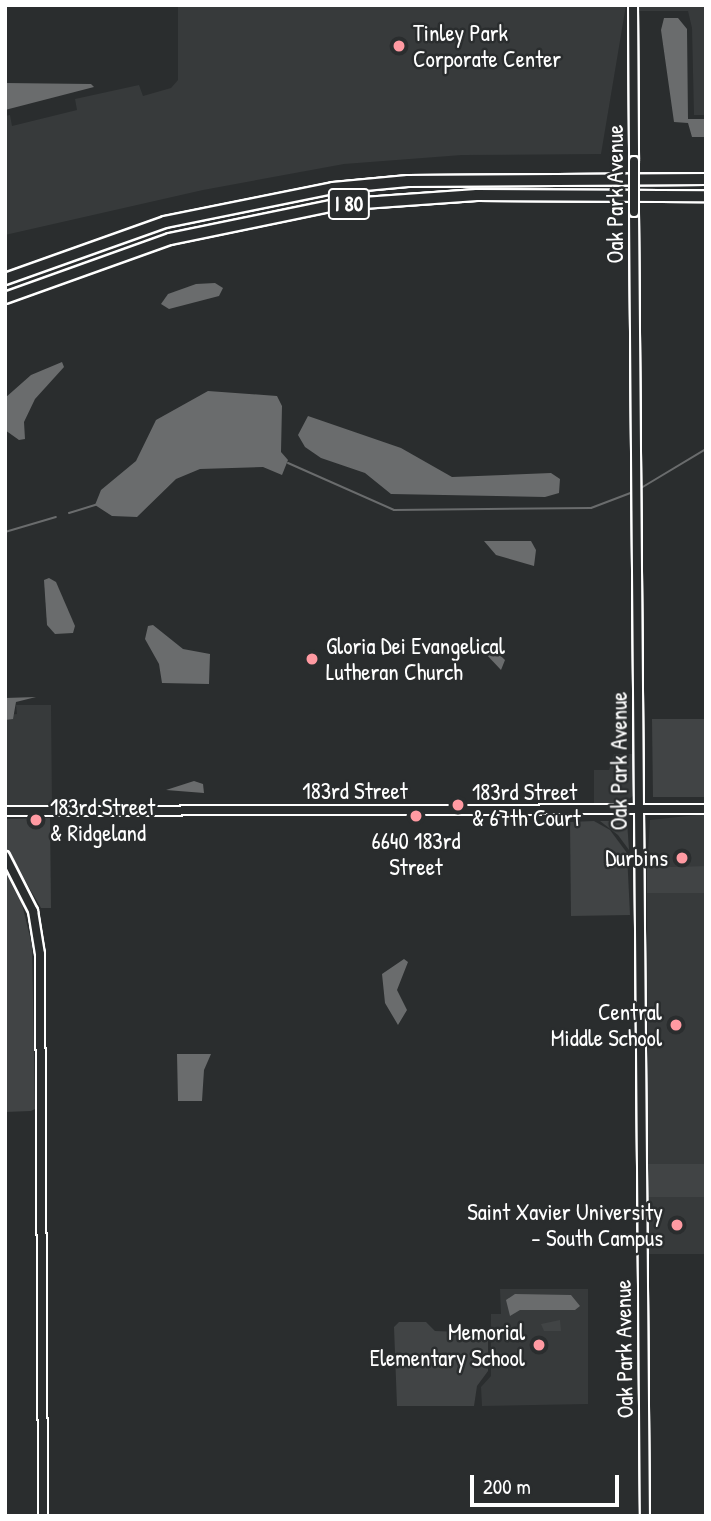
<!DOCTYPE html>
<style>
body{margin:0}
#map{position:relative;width:711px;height:1521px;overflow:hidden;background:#2a2d2e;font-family:"Patrick Hand",sans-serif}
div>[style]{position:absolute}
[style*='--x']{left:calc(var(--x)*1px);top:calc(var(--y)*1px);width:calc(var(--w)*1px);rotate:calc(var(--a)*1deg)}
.built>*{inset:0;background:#373a3b}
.green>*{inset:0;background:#414445}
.water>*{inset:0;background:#6a6c6d}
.stream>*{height:2px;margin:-1px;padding:0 1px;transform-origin:1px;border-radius:1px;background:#6a6c6d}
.roads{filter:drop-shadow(2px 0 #fff) drop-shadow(-2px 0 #fff) drop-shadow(0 2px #fff) drop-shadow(0 -2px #fff)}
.secondary>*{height:8px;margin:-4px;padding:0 4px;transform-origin:4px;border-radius:4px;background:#2a2d2e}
.highway>*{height:10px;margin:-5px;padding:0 5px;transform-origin:5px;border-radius:5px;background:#2a2d2e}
.bridges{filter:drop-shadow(2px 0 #fff) drop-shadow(-2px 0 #fff) drop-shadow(0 2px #fff) drop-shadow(0 -2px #fff)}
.secondary-bridge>*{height:8px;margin:-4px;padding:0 4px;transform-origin:4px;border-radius:4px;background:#2a2d2e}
.dots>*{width:19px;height:19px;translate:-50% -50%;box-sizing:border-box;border:4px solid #2a2d2e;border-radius:50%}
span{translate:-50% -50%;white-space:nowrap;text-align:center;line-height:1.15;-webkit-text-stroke:5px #2a2d2e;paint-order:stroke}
.shield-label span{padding:2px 5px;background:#2a2d2e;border:2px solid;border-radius:5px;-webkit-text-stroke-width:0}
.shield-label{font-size:21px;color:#fff;font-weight:700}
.poi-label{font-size:23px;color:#fff}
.left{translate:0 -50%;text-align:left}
.right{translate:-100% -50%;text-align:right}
.street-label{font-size:23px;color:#fff}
.frame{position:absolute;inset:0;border:7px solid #fff;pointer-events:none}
.scale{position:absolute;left:470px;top:1475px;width:149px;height:32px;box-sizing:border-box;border:4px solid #fff;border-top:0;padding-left:9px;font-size:21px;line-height:24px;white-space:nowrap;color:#fff;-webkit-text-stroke:5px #2a2d2e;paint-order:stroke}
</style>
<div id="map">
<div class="built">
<div style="clip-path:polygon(178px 5px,626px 5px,601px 154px,462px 155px,344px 164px,203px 190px,5px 235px,5px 116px,10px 115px,12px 126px,77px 110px,75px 99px,139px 85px,143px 96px,171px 88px,178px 80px)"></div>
<div style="clip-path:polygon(639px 5px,706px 5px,706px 115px,694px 115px,692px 28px,688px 11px,639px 11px)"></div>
<div style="clip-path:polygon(16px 705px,51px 705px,52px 806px,5px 806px,5px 715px,17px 714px)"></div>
<div style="clip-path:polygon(614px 754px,634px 754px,634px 795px,624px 803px,594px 806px,594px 770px,609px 770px)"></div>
<div style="clip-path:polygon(706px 814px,706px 866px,647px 867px,650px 820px)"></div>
<div style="clip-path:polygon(647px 893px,706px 893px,706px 1164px,648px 1164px)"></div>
<div style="clip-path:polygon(648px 1197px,706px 1197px,706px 1254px,649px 1254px)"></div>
<div style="clip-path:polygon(500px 1289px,588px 1289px,588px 1404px,482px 1406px,481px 1387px,491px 1376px,491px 1314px,501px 1314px)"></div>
</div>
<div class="green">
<div style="clip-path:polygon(652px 719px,706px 719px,706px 797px,653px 797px)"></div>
<div style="clip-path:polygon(50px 818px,51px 908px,41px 908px,5px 846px,5px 819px)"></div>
<div style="clip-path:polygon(594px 821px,610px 830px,627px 853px,630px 915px,571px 916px,570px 822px)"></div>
<div style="clip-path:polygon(600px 821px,627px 821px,629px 850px,618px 835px)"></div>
<div style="clip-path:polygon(706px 866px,706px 893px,647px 893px,647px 867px)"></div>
<div style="clip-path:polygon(5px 868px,19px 892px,32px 945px,35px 1109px,31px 1111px,5px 1112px)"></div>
<div style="clip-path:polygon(648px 1164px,706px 1164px,706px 1197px,648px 1197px)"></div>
<div style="clip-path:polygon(560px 1320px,561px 1331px,544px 1331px,541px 1324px)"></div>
<div style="clip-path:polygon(399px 1322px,426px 1322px,435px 1331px,488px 1333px,488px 1371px,477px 1386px,474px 1406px,397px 1406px,394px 1327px)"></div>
</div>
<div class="water">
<div style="clip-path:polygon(664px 18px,678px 18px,687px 29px,688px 119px,706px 119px,706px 137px,692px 137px,688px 123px,674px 122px,661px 30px)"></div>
<div style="clip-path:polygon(5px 83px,91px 84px,94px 87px,5px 110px)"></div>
<div style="clip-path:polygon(215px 283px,223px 288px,219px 296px,169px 309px,161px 304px,168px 294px,196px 284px)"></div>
<div style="clip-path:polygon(62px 362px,64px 367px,35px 399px,24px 422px,25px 439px,19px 440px,5px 430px,5px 398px,31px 375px)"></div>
<div style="clip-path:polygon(208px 391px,277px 396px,282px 406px,281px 452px,288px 460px,282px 475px,263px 467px,200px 469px,176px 479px,137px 517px,112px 516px,95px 505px,101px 490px,136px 461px,156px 420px)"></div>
<div style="clip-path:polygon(308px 416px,401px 448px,452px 477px,551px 473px,560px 479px,559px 493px,545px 497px,391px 494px,365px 473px,321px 458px,305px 447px,298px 435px)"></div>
<div style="clip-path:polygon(484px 541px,531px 541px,536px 550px,534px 566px,496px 555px)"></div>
<div style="clip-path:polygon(49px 578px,56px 582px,75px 626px,73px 633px,55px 634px,47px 625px,44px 580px)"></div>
<div style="clip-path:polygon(153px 625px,183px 649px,210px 654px,209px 684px,162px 683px,159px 664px,145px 639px,148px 626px)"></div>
<div style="clip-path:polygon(489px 645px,505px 660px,501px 670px,485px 653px)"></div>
<div style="clip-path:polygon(36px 697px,16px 702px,13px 719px,5px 720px,5px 698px)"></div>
<div style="clip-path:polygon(194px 781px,203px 784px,204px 793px,166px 790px)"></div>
<div style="clip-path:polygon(404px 959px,408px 962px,397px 990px,407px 1010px,398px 1025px,385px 1003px,382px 974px)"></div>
<div style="clip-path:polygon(177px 1054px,211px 1054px,204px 1070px,202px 1101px,178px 1101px)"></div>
<div style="clip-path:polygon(515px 1294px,571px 1295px,580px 1306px,575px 1310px,520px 1310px,510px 1316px,506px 1300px)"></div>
</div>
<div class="stream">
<div style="--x:288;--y:463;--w:116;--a:23.9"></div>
<div style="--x:394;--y:510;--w:197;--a:-0.6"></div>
<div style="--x:591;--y:508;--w:45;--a:-20.9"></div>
<div style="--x:641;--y:488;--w:76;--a:-31"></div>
<div style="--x:69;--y:513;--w:28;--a:-17"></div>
<div style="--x:5;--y:532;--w:53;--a:-16.4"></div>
</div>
<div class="roads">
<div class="secondary">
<div style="--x:633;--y:5;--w:156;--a:89.6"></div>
<div style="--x:634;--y:212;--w:1304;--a:89.52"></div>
<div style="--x:5;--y:811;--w:701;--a:-0.16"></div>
<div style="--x:5;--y:856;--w:62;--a:63"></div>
<div style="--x:33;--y:911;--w:44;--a:80.8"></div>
<div style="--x:40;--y:954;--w:562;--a:89.69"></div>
</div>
<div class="highway">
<div style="--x:5;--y:279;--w:170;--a:-19.6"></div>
<div style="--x:165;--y:222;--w:171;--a:-11.4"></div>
<div style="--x:333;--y:188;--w:75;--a:-5.3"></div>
<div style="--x:408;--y:181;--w:298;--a:-0.4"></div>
<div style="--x:5;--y:298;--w:175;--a:-19.7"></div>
<div style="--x:170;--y:239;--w:168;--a:-11.6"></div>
<div style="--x:335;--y:205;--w:142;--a:-4"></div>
<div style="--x:477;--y:195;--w:229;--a:0.3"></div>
</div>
</div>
<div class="bridges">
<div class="secondary-bridge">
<div style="--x:634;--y:161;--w:51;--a:90"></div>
</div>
</div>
<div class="dots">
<div style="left:399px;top:46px;background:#ff9aa2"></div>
<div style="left:312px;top:659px;background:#ff9aa2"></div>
<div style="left:458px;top:805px;background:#ff9aa2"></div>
<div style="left:416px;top:816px;background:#ff9aa2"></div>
<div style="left:36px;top:820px;background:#ff9aa2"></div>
<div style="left:682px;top:858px;background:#ff9aa2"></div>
<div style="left:676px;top:1025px;background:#ff9aa2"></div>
<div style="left:677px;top:1225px;background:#ff9aa2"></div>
<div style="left:539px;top:1345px;background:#ff9aa2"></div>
</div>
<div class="shield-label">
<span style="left:349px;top:204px">I 80</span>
</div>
<div class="poi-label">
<span class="left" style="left:413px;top:46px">Tinley Park<br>Corporate Center</span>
<span class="left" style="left:326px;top:659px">Gloria Dei Evangelical<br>Lutheran Church</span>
<span class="left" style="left:472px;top:805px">183rd Street<br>&amp; 67th Court</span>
<span class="left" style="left:50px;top:820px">183rd Street<br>&amp; Ridgeland</span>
<span style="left:416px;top:854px">6640 183rd<br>Street</span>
<span class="right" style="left:668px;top:858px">Durbins</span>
<span class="right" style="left:662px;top:1025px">Central<br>Middle School</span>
<span class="right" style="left:663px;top:1225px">Saint Xavier University<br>- South Campus</span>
<span class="right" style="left:525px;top:1345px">Memorial<br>Elementary School</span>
</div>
<div class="street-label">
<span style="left:615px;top:194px;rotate:-90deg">Oak Park Avenue</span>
<span style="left:619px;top:761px;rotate:-90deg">Oak Park Avenue</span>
<span style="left:355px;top:791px">183rd Street</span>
<span style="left:624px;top:1349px;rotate:-91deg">Oak Park Avenue</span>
</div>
<div class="frame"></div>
<div class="scale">200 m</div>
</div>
